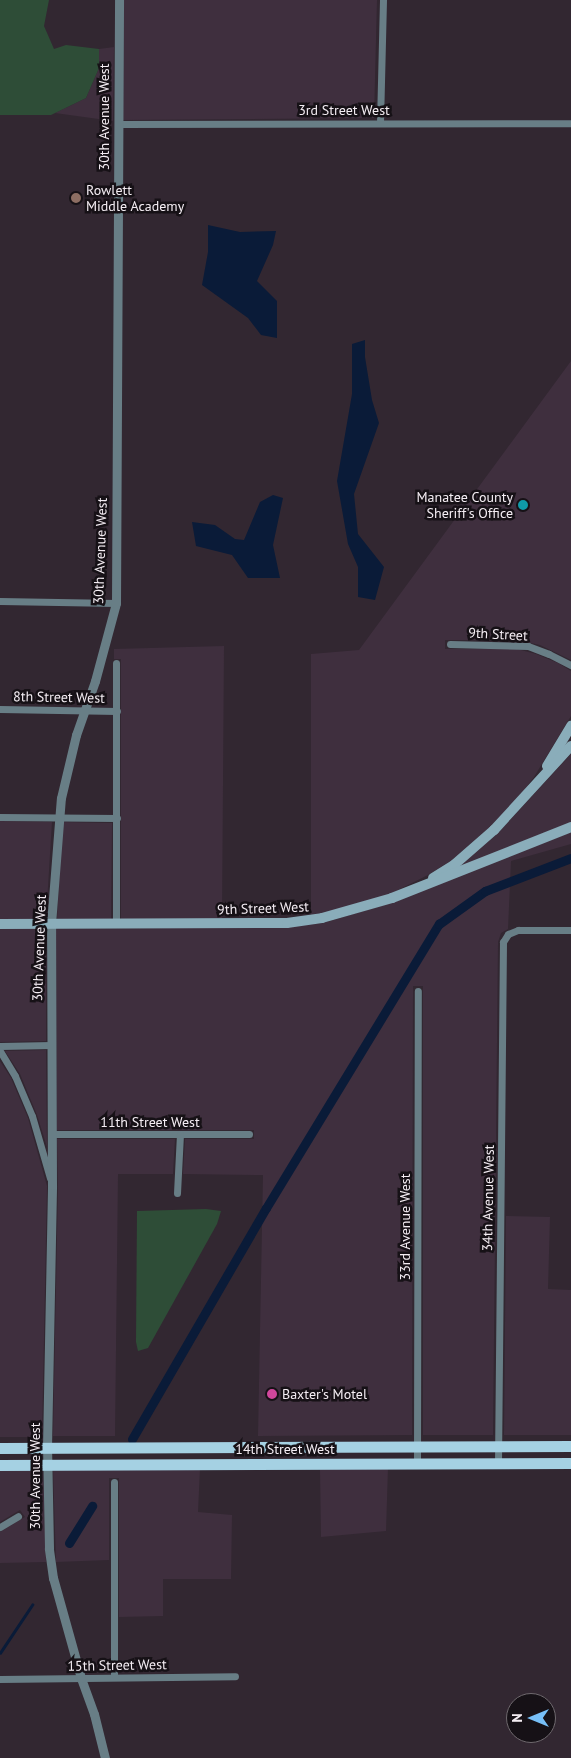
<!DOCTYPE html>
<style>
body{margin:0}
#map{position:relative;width:571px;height:1758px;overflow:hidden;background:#322731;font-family:"PT Sans",sans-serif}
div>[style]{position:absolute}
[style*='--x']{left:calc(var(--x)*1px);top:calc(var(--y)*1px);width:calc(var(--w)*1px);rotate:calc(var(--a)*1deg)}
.built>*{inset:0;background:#3f2f3e}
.green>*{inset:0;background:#2e4d37}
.water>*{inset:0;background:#0a1b38}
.stream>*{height:2.5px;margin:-1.25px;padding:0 1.25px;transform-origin:1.25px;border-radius:1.25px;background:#0a1b38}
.canal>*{height:9px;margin:-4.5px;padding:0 4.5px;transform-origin:4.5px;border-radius:4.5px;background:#0a1b38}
.minor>*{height:7px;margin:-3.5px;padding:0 3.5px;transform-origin:3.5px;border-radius:3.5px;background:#687e86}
.tertiary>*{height:9px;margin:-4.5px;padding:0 4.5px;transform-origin:4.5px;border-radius:4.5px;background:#687e86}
.secondary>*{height:10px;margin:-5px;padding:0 5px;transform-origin:5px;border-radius:5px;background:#8aadba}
.primary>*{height:11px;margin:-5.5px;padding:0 5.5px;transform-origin:5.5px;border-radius:5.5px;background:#a5d1e3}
.dots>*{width:14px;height:14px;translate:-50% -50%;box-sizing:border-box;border:2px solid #161116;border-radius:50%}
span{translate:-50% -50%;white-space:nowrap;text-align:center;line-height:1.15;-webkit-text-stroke:5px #161116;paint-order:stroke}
.street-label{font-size:14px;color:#f4edf3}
.poi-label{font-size:14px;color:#f4edf3}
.left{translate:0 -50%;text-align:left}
.right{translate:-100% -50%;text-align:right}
.north{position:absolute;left:506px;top:1693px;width:50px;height:50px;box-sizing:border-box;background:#161116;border:1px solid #6f696e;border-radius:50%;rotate:270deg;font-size:14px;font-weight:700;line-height:20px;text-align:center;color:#f4edf3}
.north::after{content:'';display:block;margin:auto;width:18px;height:22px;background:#77bff7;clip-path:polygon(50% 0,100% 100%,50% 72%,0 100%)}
</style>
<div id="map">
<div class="built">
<div style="clip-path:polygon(124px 0,377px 0,374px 118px,123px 120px)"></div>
<div style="clip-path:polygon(114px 47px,113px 121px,55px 113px,86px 98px,99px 68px,99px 49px)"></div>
<div style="clip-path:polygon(571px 361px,571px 660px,540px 645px,517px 640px,445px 640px,445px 649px,517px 649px,536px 654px,558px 663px,571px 671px,571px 716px,534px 777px,521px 794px,490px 827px,452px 860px,428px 875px,390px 894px,343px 909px,311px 916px,311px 654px,359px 650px)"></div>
<div style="clip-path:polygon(224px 646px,222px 919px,121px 919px,121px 659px,114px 659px,114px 649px)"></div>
<div style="clip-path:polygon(571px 754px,571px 822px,457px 868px,498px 833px)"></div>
<div style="clip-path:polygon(0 821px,52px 822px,46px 919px,0 919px)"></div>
<div style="clip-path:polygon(62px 822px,112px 823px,111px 919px,57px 919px)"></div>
<div style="clip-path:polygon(571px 832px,571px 844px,511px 861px,508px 929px,501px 933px,498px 942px,493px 1435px,423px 1435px,423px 986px,413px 986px,412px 1435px,258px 1436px,263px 1175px,183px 1174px,185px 1139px,254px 1139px,254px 1130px,57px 1130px,56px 929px,287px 927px,323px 923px,394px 902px)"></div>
<div style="clip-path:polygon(0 928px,46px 928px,46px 1041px,0 1042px)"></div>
<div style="clip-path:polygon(46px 1050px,47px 1147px,37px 1115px,20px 1074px,5px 1051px)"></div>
<div style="clip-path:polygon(0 1061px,11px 1078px,28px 1118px,47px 1186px,42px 1437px,0 1437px)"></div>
<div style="clip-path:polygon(57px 1139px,175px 1139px,173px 1174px,118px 1174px,115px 1436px,53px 1436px,58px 1188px)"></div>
<div style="clip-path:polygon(506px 1216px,550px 1217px,548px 1289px,571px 1290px,571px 1435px,504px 1435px)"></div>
<div style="clip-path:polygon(388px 1468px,386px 1531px,321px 1537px,320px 1469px)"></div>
<div style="clip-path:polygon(0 1469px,43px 1469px,46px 1562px,0 1563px,0 1532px,25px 1517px,20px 1510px,0 1522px)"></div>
<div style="clip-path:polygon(53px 1469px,200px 1469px,198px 1512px,232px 1515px,231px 1579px,163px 1579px,163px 1616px,119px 1617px,119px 1478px,109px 1478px,109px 1560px,56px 1562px)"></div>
</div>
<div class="green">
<div style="clip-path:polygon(0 0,49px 0,44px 26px,54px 49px,66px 45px,99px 49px,99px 68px,86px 98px,51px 115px,0 115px)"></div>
<div style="clip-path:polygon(206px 1209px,221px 1211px,217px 1224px,148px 1348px,138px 1351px,136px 1342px,137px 1211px)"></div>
</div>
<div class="water">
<div style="clip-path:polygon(208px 225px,240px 232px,276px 231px,273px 245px,257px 281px,277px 301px,277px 338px,261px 335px,248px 318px,202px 285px,208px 252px)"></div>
<div style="clip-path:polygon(365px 340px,365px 357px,372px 400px,379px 423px,354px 494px,358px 534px,384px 567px,375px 600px,358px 597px,358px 567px,348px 544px,337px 481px,352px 394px,352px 344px)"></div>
<div style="clip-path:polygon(273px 495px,283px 498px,273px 545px,280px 578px,248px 578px,232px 555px,196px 546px,192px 522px,215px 525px,235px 539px,244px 540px,260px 502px)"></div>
</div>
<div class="stream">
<div style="--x:0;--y:1653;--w:58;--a:-56.3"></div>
</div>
<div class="canal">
<div style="--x:132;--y:1439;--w:267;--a:-59.9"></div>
<div style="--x:266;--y:1208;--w:333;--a:-58.7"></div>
<div style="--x:439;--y:924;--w:57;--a:-35.7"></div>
<div style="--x:485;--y:891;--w:92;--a:-21"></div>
<div style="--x:69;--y:1543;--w:44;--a:-58.1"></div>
</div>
<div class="minor">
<div style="--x:380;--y:123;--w:123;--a:-88.6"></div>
<div style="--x:118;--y:124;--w:453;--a:-0.1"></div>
<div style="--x:0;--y:601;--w:116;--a:1"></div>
<div style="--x:450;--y:644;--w:78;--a:1.5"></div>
<div style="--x:528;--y:646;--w:22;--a:21"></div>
<div style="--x:549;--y:654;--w:25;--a:27"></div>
<div style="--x:0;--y:709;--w:117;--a:1"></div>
<div style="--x:0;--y:817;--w:117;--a:0.5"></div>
<div style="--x:116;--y:923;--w:260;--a:-90"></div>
<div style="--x:0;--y:1046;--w:52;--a:-1.1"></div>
<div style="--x:0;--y:1051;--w:29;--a:59"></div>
<div style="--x:15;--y:1076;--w:43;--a:67"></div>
<div style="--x:32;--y:1116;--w:65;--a:73.8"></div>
<div style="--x:52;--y:1134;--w:197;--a:0"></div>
<div style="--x:177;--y:1193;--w:59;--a:-87.1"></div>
<div style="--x:498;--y:1463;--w:521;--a:-89.45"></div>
<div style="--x:503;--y:942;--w:9;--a:-58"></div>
<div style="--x:508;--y:934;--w:11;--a:-22"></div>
<div style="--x:518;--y:930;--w:53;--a:0"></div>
<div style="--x:417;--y:1464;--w:473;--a:-89.9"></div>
<div style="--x:114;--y:1482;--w:195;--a:90"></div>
<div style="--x:0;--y:1527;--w:21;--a:-31"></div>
<div style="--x:0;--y:1679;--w:235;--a:-0.7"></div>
</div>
<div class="tertiary">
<div style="--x:105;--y:1758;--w:45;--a:-104"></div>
<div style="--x:94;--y:1714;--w:38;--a:-110"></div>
<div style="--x:81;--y:1678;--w:104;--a:-105.6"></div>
<div style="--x:53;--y:1578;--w:30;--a:-98"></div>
<div style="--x:49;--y:1548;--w:100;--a:-91.1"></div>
<div style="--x:47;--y:1448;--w:263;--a:-88.9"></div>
<div style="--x:52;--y:1185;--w:261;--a:-90.2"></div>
<div style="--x:51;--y:924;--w:126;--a:-85.5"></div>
<div style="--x:61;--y:798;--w:65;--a:-76.6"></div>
<div style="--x:76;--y:735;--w:57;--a:-70.6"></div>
<div style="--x:95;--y:681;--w:81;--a:-74.9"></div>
<div style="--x:116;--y:603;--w:603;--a:-89.71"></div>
</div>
<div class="secondary">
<div style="--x:547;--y:766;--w:47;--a:-59"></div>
<div style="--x:433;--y:878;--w:26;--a:-32"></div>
<div style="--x:455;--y:864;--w:52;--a:-41.1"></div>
<div style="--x:494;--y:830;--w:114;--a:-47.5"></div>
<div style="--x:0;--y:924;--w:287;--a:-0.2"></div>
<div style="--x:287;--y:923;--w:35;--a:-8"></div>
<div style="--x:322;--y:918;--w:73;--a:-15.9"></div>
<div style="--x:392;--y:898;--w:193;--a:-21.6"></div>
</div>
<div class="primary">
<div style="--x:0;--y:1448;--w:571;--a:-0.2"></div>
<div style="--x:0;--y:1465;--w:571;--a:-0.2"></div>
</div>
<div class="dots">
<div style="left:76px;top:198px;background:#8d6e63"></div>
<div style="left:523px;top:505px;background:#0f9aa8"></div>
<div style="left:272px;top:1394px;background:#d1479c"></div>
</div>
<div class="street-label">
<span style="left:344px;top:110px">3rd Street West</span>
<span style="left:104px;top:117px;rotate:-90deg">30th Avenue West</span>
<span style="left:100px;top:551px;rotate:-88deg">30th Avenue West</span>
<span style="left:498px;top:634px;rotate:3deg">9th Street</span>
<span style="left:59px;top:697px;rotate:1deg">8th Street West</span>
<span style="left:263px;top:908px;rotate:-2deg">9th Street West</span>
<span style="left:39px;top:948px;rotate:-88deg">30th Avenue West</span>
<span style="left:150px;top:1122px">11th Street West</span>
<span style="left:488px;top:1198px;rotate:-89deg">34th Avenue West</span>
<span style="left:405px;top:1227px;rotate:-90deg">33rd Avenue West</span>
<span style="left:285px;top:1449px">14th Street West</span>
<span style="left:35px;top:1476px;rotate:-90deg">30th Avenue West</span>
<span style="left:117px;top:1665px;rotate:-1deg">15th Street West</span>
</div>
<div class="poi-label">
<span class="left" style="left:86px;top:198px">Rowlett<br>Middle Academy</span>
<span class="right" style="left:513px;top:505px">Manatee County<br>Sheriff's Office</span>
<span class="left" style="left:282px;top:1394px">Baxter's Motel</span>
</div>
<div class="north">N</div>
</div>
